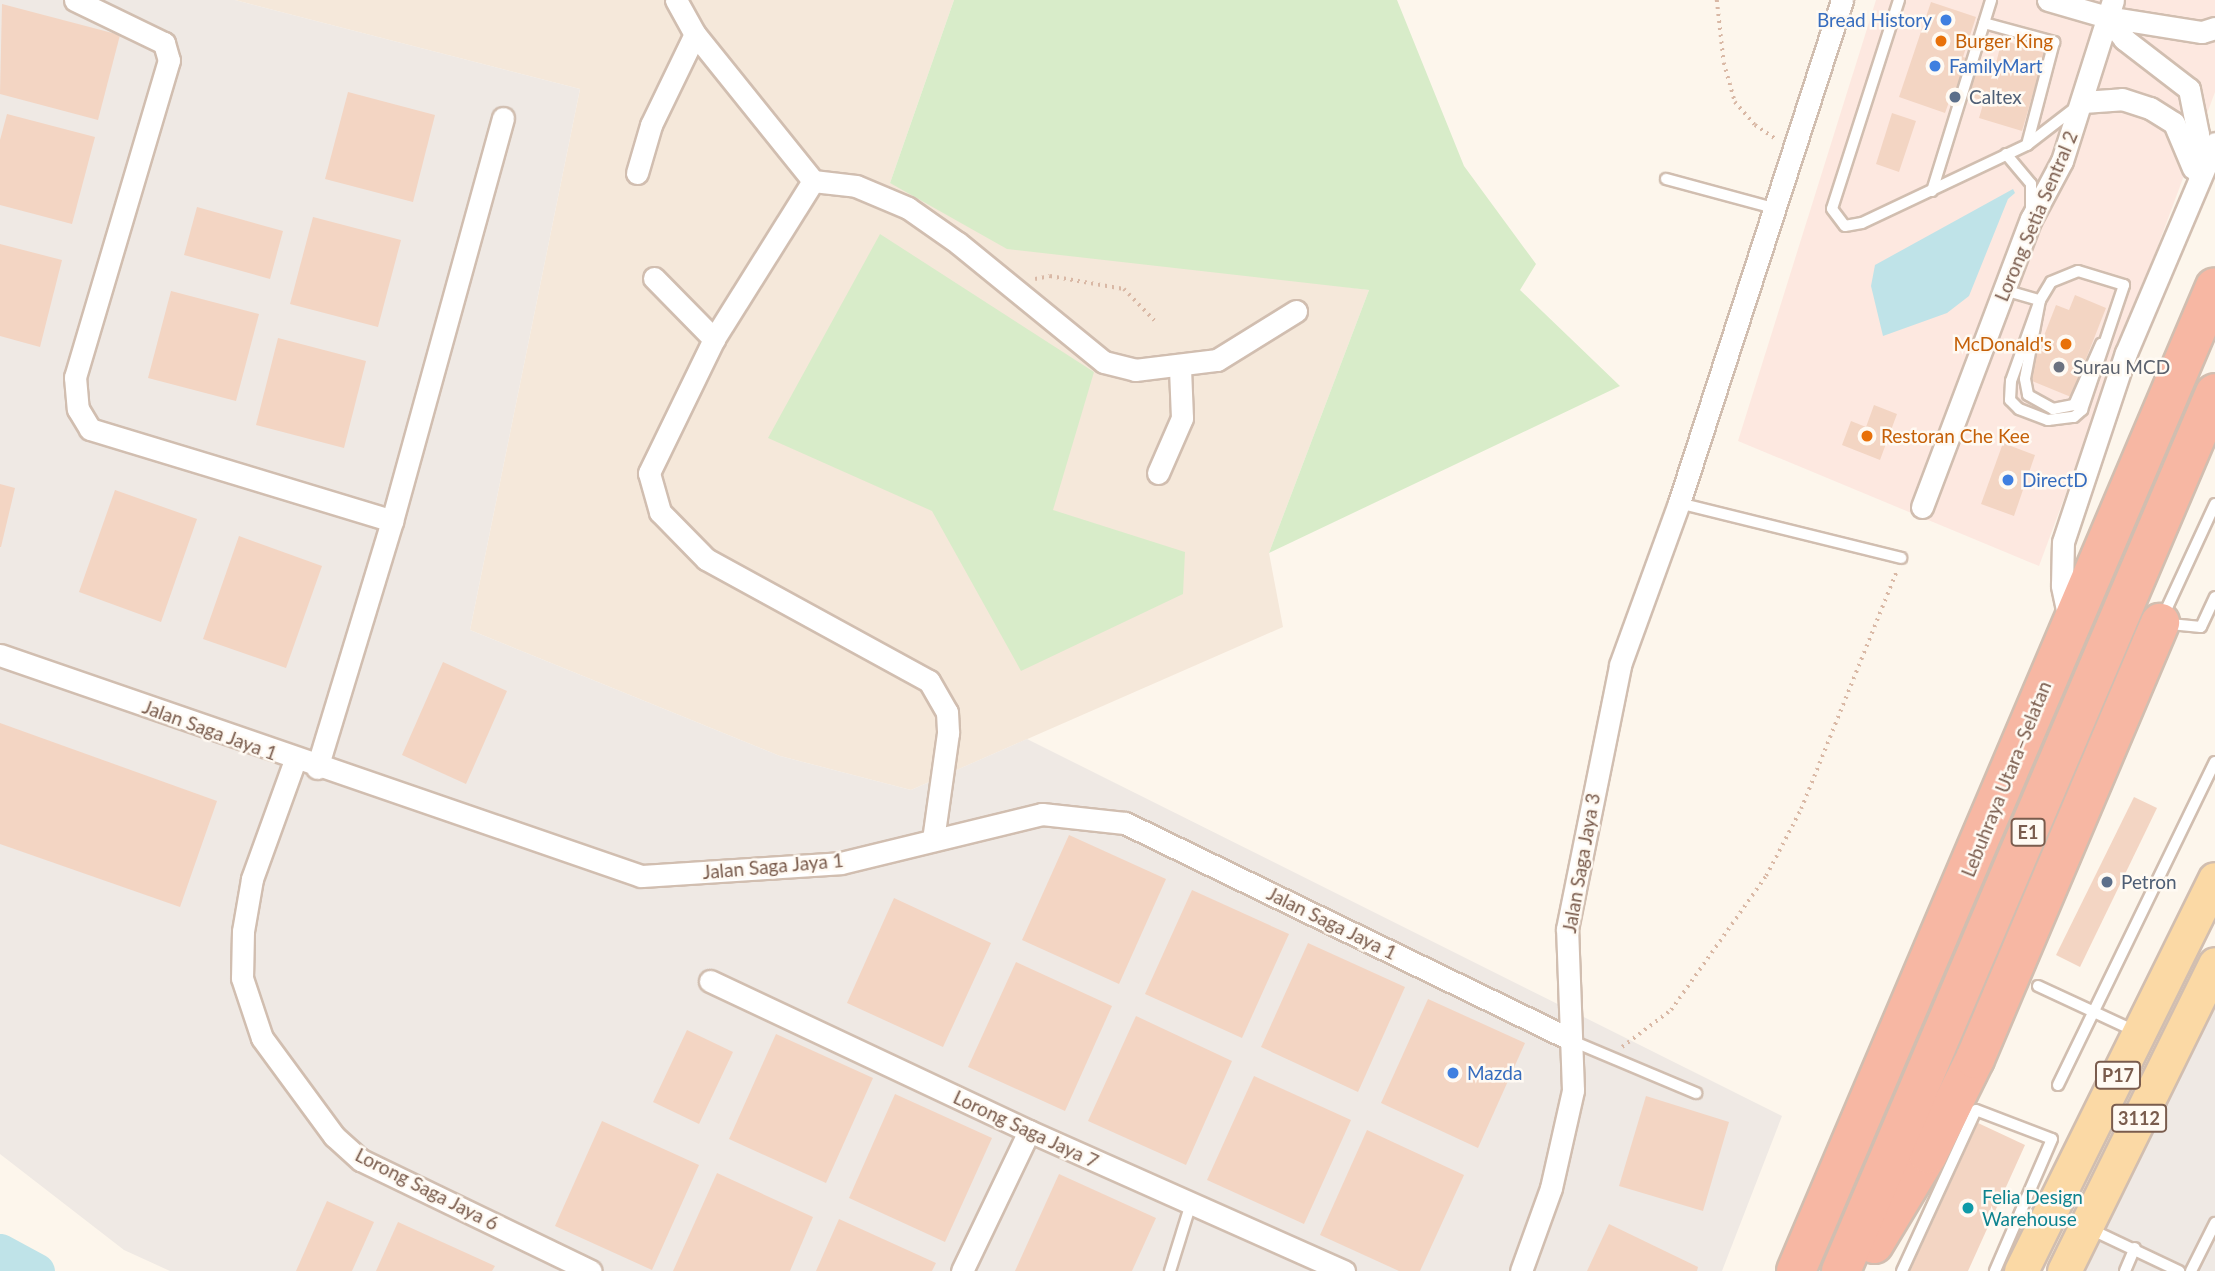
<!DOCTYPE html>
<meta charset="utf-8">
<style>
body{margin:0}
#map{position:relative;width:2215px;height:1271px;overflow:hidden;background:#fdf6ec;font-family:Lato,sans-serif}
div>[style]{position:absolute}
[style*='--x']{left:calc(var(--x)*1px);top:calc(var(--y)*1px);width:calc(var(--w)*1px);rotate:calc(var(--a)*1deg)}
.residential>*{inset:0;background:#f5e8da}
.commercial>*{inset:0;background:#fde8e0}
.industrial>*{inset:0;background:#efe9e4}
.green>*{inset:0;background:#d8ecc9}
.water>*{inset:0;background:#bfe3e8}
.river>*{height:35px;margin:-17.5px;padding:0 17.5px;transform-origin:17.5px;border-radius:17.5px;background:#bfe3e8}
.building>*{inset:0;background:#f3d5c3}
.path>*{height:3.5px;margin-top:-1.75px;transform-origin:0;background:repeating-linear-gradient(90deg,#d9b8a5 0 2px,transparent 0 7px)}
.roads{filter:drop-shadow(2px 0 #d1beb0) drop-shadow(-2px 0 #d1beb0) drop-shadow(0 2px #d1beb0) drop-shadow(0 -2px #d1beb0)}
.service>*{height:10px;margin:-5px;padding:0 5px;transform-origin:5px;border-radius:5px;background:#fff}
.minor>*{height:21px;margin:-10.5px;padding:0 10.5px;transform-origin:10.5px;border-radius:10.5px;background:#fff}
.primary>*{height:33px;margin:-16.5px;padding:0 16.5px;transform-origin:16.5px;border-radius:16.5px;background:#fbd9a5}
.motorway>*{height:38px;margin:-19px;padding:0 19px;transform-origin:19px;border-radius:19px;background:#f7b7a3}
.dots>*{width:19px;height:19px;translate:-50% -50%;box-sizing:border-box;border:4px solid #fffaf3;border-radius:50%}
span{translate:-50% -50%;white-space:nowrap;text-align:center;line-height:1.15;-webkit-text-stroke:5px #fffaf3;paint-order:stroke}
.shield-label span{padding:2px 5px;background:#fffaf3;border:2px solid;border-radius:5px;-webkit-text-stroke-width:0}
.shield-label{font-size:18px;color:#7a5c4d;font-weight:700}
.shop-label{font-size:19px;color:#366cbe}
.right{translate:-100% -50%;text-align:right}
.left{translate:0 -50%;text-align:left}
.food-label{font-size:19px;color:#c56008}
.service-label{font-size:19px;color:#4e5e75}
.street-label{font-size:19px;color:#7a5c4d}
.worship-label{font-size:19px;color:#5b616d}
.culture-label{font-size:19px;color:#0d838f}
</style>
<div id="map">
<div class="residential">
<div style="clip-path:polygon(235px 0,954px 0,890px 183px,1221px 270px,1369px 290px,1269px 553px,1283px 627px,911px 790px,780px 756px,470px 630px,580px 89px)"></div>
</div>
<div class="commercial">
<div style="clip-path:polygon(1876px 0,2215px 0,2215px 92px,2039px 566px,1738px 441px)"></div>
</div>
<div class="industrial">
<div style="clip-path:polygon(0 0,235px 0,580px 89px,470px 630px,780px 756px,911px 790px,1027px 739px,1782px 1116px,1722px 1271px,170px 1271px,124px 1250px,0 1154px)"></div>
<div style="clip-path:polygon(2215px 1000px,2215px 1271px,2077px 1271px)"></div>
</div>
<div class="green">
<div style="clip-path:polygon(954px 0,1397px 0,1464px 166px,1536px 264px,1520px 290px,1620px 386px,1269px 553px,1369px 290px,1007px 249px,890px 183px)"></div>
<div style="clip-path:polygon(880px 234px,1094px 372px,1053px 510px,1185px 552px,1183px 594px,1021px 671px,932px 511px,768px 438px)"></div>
</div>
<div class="water">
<div style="clip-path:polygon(2013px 189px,2015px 193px,2008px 199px,1969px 296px,1947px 313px,1883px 336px,1871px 286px,1875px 265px)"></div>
</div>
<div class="river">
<div style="--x:0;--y:1251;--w:42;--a:28.4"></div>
</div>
<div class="building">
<div style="clip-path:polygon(1931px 2px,1976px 17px,1963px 57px,1995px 67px,2002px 40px,2045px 53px,2022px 131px,1979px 118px,1984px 101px,1953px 91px,1945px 113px,1899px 97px)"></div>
<div style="clip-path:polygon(2px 4px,120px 35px,98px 120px,0 94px)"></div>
<div style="clip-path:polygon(348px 92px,435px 115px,413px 202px,325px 179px)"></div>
<div style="clip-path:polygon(1892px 113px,1916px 121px,1899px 172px,1876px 164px)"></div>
<div style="clip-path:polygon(7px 114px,95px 137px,72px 224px,0 205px,0 140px)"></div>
<div style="clip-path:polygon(197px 207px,283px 231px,270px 279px,184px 255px)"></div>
<div style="clip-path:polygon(313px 217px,401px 240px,378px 327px,290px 304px)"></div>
<div style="clip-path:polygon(0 244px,62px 260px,40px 347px,0 336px)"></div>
<div style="clip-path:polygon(171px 291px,259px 314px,236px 401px,148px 378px)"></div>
<div style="clip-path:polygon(2075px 295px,2106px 308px,2071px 397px,2027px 379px,2056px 305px,2069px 310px)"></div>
<div style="clip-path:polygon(278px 338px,366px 361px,344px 448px,256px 425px)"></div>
<div style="clip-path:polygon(1874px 405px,1897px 414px,1880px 460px,1842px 445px,1851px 421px,1866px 427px)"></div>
<div style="clip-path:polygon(2003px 443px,2035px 455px,2014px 516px,1981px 504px)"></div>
<div style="clip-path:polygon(0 484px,15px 488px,1px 547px,0 547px)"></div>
<div style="clip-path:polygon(115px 490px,197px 519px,161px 622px,79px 592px)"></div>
<div style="clip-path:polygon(239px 536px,322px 566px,286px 668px,203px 639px)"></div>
<div style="clip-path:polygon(443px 662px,507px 691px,466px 784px,402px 755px)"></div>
<div style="clip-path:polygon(0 723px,217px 801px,180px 907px,0 844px)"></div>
<div style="clip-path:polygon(2134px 797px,2157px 808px,2080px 967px,2056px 955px)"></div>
<div style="clip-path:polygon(1069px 835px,1166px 879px,1119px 984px,1022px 940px)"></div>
<div style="clip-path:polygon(1192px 890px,1289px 934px,1242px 1038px,1145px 994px)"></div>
<div style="clip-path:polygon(894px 898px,991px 943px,943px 1047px,847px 1003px)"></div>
<div style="clip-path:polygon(1308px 943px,1405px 987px,1358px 1092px,1261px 1047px)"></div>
<div style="clip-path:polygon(1016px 962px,1112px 1006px,1065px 1111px,968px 1067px)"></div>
<div style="clip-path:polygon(1428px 999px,1525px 1043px,1478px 1148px,1381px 1103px)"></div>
<div style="clip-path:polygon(1136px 1016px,1232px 1061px,1186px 1165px,1088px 1121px)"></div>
<div style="clip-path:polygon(687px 1030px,733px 1052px,699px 1124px,653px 1102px)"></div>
<div style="clip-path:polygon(776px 1034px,873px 1078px,826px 1183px,729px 1139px)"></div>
<div style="clip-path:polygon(1254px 1076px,1351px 1120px,1304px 1224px,1207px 1180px)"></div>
<div style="clip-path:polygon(895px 1094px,992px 1138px,945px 1242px,849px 1198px)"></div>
<div style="clip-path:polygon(1646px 1096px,1729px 1122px,1703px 1211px,1619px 1186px)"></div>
<div style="clip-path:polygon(602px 1121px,699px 1165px,652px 1270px,555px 1226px)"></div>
<div style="clip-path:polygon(1978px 1123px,2025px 1145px,1968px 1271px,1910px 1271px)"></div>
<div style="clip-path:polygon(1367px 1130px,1464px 1175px,1420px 1271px,1399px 1271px,1320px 1235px)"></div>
<div style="clip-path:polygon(717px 1173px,813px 1217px,790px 1271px,673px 1271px)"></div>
<div style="clip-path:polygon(1059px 1174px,1156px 1218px,1132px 1271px,1015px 1271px)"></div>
<div style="clip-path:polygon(327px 1201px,374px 1222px,352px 1271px,296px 1271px)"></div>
<div style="clip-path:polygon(839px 1219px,936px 1263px,932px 1271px,816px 1271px)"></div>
<div style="clip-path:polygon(398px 1222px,495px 1266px,492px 1271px,376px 1271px)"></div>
<div style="clip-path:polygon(1609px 1224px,1698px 1267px,1697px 1271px,1587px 1271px)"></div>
</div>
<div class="path">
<div style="--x:1717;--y:0;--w:63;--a:83.7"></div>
<div style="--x:1724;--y:63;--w:41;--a:74.2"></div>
<div style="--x:1735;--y:102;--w:30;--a:49"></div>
<div style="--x:1755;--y:125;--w:25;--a:34"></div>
<div style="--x:1035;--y:279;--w:15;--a:-11"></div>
<div style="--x:1050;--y:276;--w:75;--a:10"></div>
<div style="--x:1124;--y:289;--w:47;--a:45.9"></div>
<div style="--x:1622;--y:1047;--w:61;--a:-37.1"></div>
<div style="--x:1671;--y:1010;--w:164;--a:-54.7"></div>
<div style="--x:1766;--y:876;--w:76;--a:-62.4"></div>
<div style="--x:1801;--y:809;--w:258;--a:-68.1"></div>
</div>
<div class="roads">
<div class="service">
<div style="--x:1899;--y:0;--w:219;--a:107.8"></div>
<div style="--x:1832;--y:209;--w:21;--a:53"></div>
<div style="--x:1845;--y:226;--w:17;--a:-10"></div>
<div style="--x:1862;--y:223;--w:183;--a:-25.3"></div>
<div style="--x:2027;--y:145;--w:61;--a:-37.6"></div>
<div style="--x:1984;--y:23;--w:73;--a:15.2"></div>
<div style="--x:2054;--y:42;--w:106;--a:104.7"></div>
<div style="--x:2006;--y:154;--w:39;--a:50"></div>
<div style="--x:2031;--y:184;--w:25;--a:90"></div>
<div style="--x:1666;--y:179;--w:115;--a:15.1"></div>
<div style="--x:1932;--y:191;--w:200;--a:-72.8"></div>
<div style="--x:2004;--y:290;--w:37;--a:16"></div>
<div style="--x:2040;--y:300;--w:86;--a:109.7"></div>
<div style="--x:2011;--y:381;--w:19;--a:93"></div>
<div style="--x:2010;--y:400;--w:13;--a:45"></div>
<div style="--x:2019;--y:409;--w:31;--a:21"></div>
<div style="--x:2048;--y:420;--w:26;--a:-7"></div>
<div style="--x:2074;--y:417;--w:11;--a:-41"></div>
<div style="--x:2082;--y:410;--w:132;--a:-71.4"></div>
<div style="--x:2124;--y:285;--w:48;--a:-163.1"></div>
<div style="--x:2078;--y:271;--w:29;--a:158"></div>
<div style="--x:2051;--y:282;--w:21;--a:121"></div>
<div style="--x:2040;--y:300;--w:80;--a:100.8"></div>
<div style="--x:2025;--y:379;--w:16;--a:79"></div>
<div style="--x:2028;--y:395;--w:29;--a:29"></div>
<div style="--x:2053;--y:409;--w:21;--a:-11"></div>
<div style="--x:2074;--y:405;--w:67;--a:-66.1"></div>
<div style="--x:1679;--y:503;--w:229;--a:13.9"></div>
<div style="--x:2215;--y:504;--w:131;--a:114.8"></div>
<div style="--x:2160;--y:623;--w:41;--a:5.6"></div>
<div style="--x:2201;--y:627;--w:33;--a:-65"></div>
<div style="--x:2038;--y:986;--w:109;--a:24.9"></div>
<div style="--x:1570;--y:1040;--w:137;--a:22.8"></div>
<div style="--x:2058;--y:1085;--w:359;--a:-64.1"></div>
<div style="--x:2088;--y:1228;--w:101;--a:25.3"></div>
<div style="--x:1170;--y:1271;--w:71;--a:-72.8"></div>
<div style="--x:1902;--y:1271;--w:177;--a:-65.3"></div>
<div style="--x:1976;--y:1110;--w:81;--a:20.9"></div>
<div style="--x:2052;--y:1139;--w:144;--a:113.4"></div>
<div style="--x:2125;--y:1271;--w:25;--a:-67"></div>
<div style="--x:2191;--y:1271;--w:54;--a:-63.4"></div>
</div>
<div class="minor">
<div style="--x:75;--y:0;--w:99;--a:25.8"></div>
<div style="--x:164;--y:43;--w:18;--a:74"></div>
<div style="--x:169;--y:60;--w:331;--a:106.5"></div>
<div style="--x:75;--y:377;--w:32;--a:85"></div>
<div style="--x:78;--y:409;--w:23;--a:59"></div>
<div style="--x:90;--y:429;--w:316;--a:16.9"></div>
<div style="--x:676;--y:0;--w:39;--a:61"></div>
<div style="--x:695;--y:34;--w:189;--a:51.2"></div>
<div style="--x:813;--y:181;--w:43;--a:6.6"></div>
<div style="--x:856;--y:186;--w:56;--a:22.9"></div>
<div style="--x:908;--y:208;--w:61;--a:35"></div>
<div style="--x:958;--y:243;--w:188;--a:39.2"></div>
<div style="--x:1104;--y:362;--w:32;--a:14"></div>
<div style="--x:1135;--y:370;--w:83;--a:-7"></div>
<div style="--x:1217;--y:360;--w:93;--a:-31.8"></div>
<div style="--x:2048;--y:0;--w:61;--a:16.1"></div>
<div style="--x:2107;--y:17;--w:96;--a:9"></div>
<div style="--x:2202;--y:32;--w:14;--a:-17"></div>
<div style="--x:2107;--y:17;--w:28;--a:52"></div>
<div style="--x:2124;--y:39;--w:82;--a:37.6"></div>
<div style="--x:2189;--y:89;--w:46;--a:78.7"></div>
<div style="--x:2198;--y:134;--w:39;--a:90"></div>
<div style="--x:2083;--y:102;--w:39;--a:-4"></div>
<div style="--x:2122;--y:99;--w:29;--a:18"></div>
<div style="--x:2150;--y:108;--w:28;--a:32"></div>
<div style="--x:2174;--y:123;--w:49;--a:67.1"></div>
<div style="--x:637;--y:173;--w:50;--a:-73.7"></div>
<div style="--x:651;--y:125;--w:101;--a:-64.2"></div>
<div style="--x:813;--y:181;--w:186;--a:122.1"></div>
<div style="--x:714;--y:339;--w:149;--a:115.9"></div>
<div style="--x:649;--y:473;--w:41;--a:74.2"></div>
<div style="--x:660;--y:512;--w:66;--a:45.6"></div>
<div style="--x:706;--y:559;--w:254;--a:28.7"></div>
<div style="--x:929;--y:681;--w:36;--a:60"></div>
<div style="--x:947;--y:712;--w:21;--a:87"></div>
<div style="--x:948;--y:733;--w:108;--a:98"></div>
<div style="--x:654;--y:278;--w:86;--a:45.5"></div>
<div style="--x:1158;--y:473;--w:60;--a:-66.4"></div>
<div style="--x:1182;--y:418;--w:50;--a:-92.3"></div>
<div style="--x:1922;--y:507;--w:308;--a:-69.3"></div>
<div style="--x:2031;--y:219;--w:66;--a:-61.9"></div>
<div style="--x:2062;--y:161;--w:169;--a:-72.4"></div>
<div style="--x:2069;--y:619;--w:35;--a:-102"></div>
<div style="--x:2062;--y:585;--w:43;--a:-88.7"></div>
<div style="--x:2063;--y:542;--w:199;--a:-71.6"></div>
<div style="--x:2126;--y:353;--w:228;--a:-67"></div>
<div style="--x:0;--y:655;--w:678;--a:19.02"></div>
<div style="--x:641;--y:876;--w:200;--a:-3.7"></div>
<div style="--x:841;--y:863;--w:207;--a:-13.7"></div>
<div style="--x:1042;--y:814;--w:83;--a:6.2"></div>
<div style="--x:1125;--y:823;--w:495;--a:25.9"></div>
<div style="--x:295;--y:760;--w:127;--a:109.9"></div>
<div style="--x:252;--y:879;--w:53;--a:99.8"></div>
<div style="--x:243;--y:931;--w:47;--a:91.2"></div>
<div style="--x:242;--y:978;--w:63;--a:71.6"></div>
<div style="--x:262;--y:1038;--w:122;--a:53.7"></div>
<div style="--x:334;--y:1136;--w:36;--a:42"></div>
<div style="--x:361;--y:1160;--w:255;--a:25.8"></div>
<div style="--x:317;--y:768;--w:258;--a:-73.1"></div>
<div style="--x:392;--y:521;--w:418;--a:-74.6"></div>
<div style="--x:710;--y:981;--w:353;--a:25.2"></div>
<div style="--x:1029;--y:1131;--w:345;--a:24"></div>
<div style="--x:962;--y:1271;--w:155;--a:-64.4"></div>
<div style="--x:1521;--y:1271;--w:88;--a:-70.1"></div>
<div style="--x:1551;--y:1188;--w:100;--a:-77.3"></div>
<div style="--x:1573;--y:1090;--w:161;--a:-92.1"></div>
<div style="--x:1567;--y:929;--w:269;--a:-78.6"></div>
<div style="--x:1620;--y:665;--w:172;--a:-70"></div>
<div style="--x:1679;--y:503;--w:529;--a:-72.04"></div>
</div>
<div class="primary">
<div style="--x:2021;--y:1271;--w:437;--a:-63.7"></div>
<div style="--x:2064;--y:1271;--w:342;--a:-63.8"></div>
</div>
<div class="motorway">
<div style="--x:1874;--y:1244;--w:105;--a:-59"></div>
<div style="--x:1928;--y:1154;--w:106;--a:-63.7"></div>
<div style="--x:1975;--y:1059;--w:474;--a:-67"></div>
<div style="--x:1796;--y:1271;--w:1069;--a:-66.94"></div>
<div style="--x:1841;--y:1271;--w:954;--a:-66.93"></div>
</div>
</div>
<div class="dots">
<div style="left:1946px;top:20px;background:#3f7fe0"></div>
<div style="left:1941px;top:41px;background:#e8710a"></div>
<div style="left:1935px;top:66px;background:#3f7fe0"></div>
<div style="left:1955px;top:97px;background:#5c6f8a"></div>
<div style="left:2066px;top:344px;background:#e8710a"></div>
<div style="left:2059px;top:367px;background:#6b7280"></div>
<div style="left:1867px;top:436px;background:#e8710a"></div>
<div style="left:2008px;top:480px;background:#3f7fe0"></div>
<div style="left:2107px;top:882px;background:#5c6f8a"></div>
<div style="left:1453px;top:1073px;background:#3f7fe0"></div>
<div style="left:1968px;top:1208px;background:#0f9aa8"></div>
</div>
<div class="shield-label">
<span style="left:2028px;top:832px">E1</span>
<span style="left:2118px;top:1075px">P17</span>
<span style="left:2139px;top:1118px">3112</span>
</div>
<div class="shop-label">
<span class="right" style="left:1932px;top:20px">Bread History</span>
<span class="left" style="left:1949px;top:66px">FamilyMart</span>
<span class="left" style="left:2022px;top:480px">DirectD</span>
<span class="left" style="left:1467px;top:1073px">Mazda</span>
</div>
<div class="food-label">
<span class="left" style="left:1955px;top:41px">Burger King</span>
<span class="right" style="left:2052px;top:344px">McDonald's</span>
<span class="left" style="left:1881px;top:436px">Restoran Che Kee</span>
</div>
<div class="service-label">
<span class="left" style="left:1969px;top:97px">Caltex</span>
<span class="left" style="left:2121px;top:882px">Petron</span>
</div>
<div class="street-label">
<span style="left:2036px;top:216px;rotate:-67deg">Lorong Setia Sentral 2</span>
<span style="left:210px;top:730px;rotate:20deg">Jalan Saga Jaya 1</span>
<span style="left:2006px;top:779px;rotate:-68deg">Lebuhraya Utara–Selatan</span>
<span style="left:1581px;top:863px;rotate:-80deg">Jalan Saga Jaya 3</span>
<span style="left:773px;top:866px;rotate:-5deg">Jalan Saga Jaya 1</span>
<span style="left:1332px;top:923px;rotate:26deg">Jalan Saga Jaya 1</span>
<span style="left:1026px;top:1129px;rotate:25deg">Lorong Saga Jaya 7</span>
<span style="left:427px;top:1189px;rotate:27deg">Lorong Saga Jaya 6</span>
</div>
<div class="worship-label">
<span class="left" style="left:2073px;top:367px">Surau MCD</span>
</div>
<div class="culture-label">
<span class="left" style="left:1982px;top:1208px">Felia Design<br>Warehouse</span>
</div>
</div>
